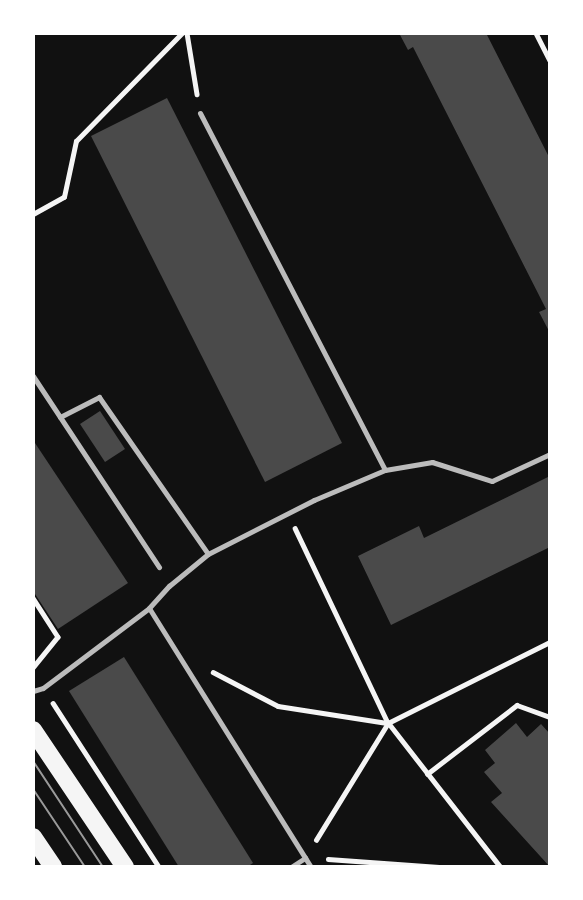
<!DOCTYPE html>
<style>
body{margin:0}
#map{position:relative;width:583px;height:900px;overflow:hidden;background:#111;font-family:Montserrat,sans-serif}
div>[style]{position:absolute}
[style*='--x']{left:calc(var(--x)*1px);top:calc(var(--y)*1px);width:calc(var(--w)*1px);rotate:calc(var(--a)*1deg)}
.building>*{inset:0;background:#4a4a4a}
.path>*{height:4.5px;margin:-2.25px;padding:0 2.25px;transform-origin:2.25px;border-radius:2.25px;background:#f5f5f5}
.service>*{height:5px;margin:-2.5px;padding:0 2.5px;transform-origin:2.5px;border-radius:2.5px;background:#bcbcbc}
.primary>*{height:18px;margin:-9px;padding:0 9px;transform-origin:9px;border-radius:9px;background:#f5f5f5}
.tram>*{height:2px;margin:-1px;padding:0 1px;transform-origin:1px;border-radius:1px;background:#9a9a9a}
span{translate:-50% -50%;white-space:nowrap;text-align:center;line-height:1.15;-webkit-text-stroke:5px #fff;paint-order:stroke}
.frame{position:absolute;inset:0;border:35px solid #fff;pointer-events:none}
</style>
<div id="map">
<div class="building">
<div style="clip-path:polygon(399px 33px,486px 33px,550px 159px,550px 333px,539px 312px,546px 309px,413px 47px,408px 50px)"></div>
<div style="clip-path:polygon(167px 98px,342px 443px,265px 482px,91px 136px)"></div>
<div style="clip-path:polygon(100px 411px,125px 449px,105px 462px,80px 424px)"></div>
<div style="clip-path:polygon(33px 440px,128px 583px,58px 629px,33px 591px)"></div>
<div style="clip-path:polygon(550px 476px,550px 547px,391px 625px,358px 556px,419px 526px,424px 538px)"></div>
<div style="clip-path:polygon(124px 657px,253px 863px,247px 867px,179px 867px,69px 691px)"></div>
<div style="clip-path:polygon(516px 723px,527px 737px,541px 724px,550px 734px,550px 867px,491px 802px,502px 793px,484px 772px,495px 763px,485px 750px)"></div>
</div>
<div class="path">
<div style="--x:187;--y:33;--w:62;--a:80.7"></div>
<div style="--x:536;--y:33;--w:30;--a:63"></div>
<div style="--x:33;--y:214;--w:35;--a:-29"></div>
<div style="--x:64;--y:197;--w:57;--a:-77.9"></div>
<div style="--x:76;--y:141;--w:151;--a:-45.5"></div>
<div style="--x:295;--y:528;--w:216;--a:64.5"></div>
<div style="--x:33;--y:598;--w:46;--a:57.3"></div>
<div style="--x:58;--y:637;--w:40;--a:129"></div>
<div style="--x:213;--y:672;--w:73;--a:27.6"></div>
<div style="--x:278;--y:706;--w:110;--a:8.9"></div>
<div style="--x:53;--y:703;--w:195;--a:57.1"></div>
<div style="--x:427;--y:774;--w:113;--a:-37.5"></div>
<div style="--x:517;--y:705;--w:35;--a:20"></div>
<div style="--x:316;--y:840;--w:137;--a:-58.4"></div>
<div style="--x:328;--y:859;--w:111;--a:4.1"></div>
<div style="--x:500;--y:867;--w:182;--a:-127.9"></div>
<div style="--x:388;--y:723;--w:181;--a:-26.6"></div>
</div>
<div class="service">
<div style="--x:200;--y:113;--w:402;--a:62.6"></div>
<div style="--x:33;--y:376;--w:229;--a:56.6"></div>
<div style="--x:60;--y:417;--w:44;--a:-27.1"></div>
<div style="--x:99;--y:397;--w:191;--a:55.2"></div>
<div style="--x:149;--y:608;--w:305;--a:58"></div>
<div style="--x:33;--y:691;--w:10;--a:-17"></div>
<div style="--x:43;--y:688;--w:133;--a:-37"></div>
<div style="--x:149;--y:608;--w:30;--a:-48"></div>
<div style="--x:169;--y:586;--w:50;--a:-39.4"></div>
<div style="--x:208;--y:554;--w:119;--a:-27"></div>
<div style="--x:314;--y:500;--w:77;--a:-22.9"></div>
<div style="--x:385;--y:470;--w:48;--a:-9.7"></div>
<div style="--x:432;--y:462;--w:63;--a:17.6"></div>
<div style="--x:492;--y:481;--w:64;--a:-25"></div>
<div style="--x:291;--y:867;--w:17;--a:-33"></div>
</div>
<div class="primary">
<div style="--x:33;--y:730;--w:165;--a:56.1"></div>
<div style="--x:33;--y:837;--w:36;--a:56"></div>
</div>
<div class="tram">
<div style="--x:33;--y:761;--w:127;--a:56.6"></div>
<div style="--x:33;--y:789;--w:94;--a:56.3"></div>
</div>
<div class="frame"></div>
</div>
